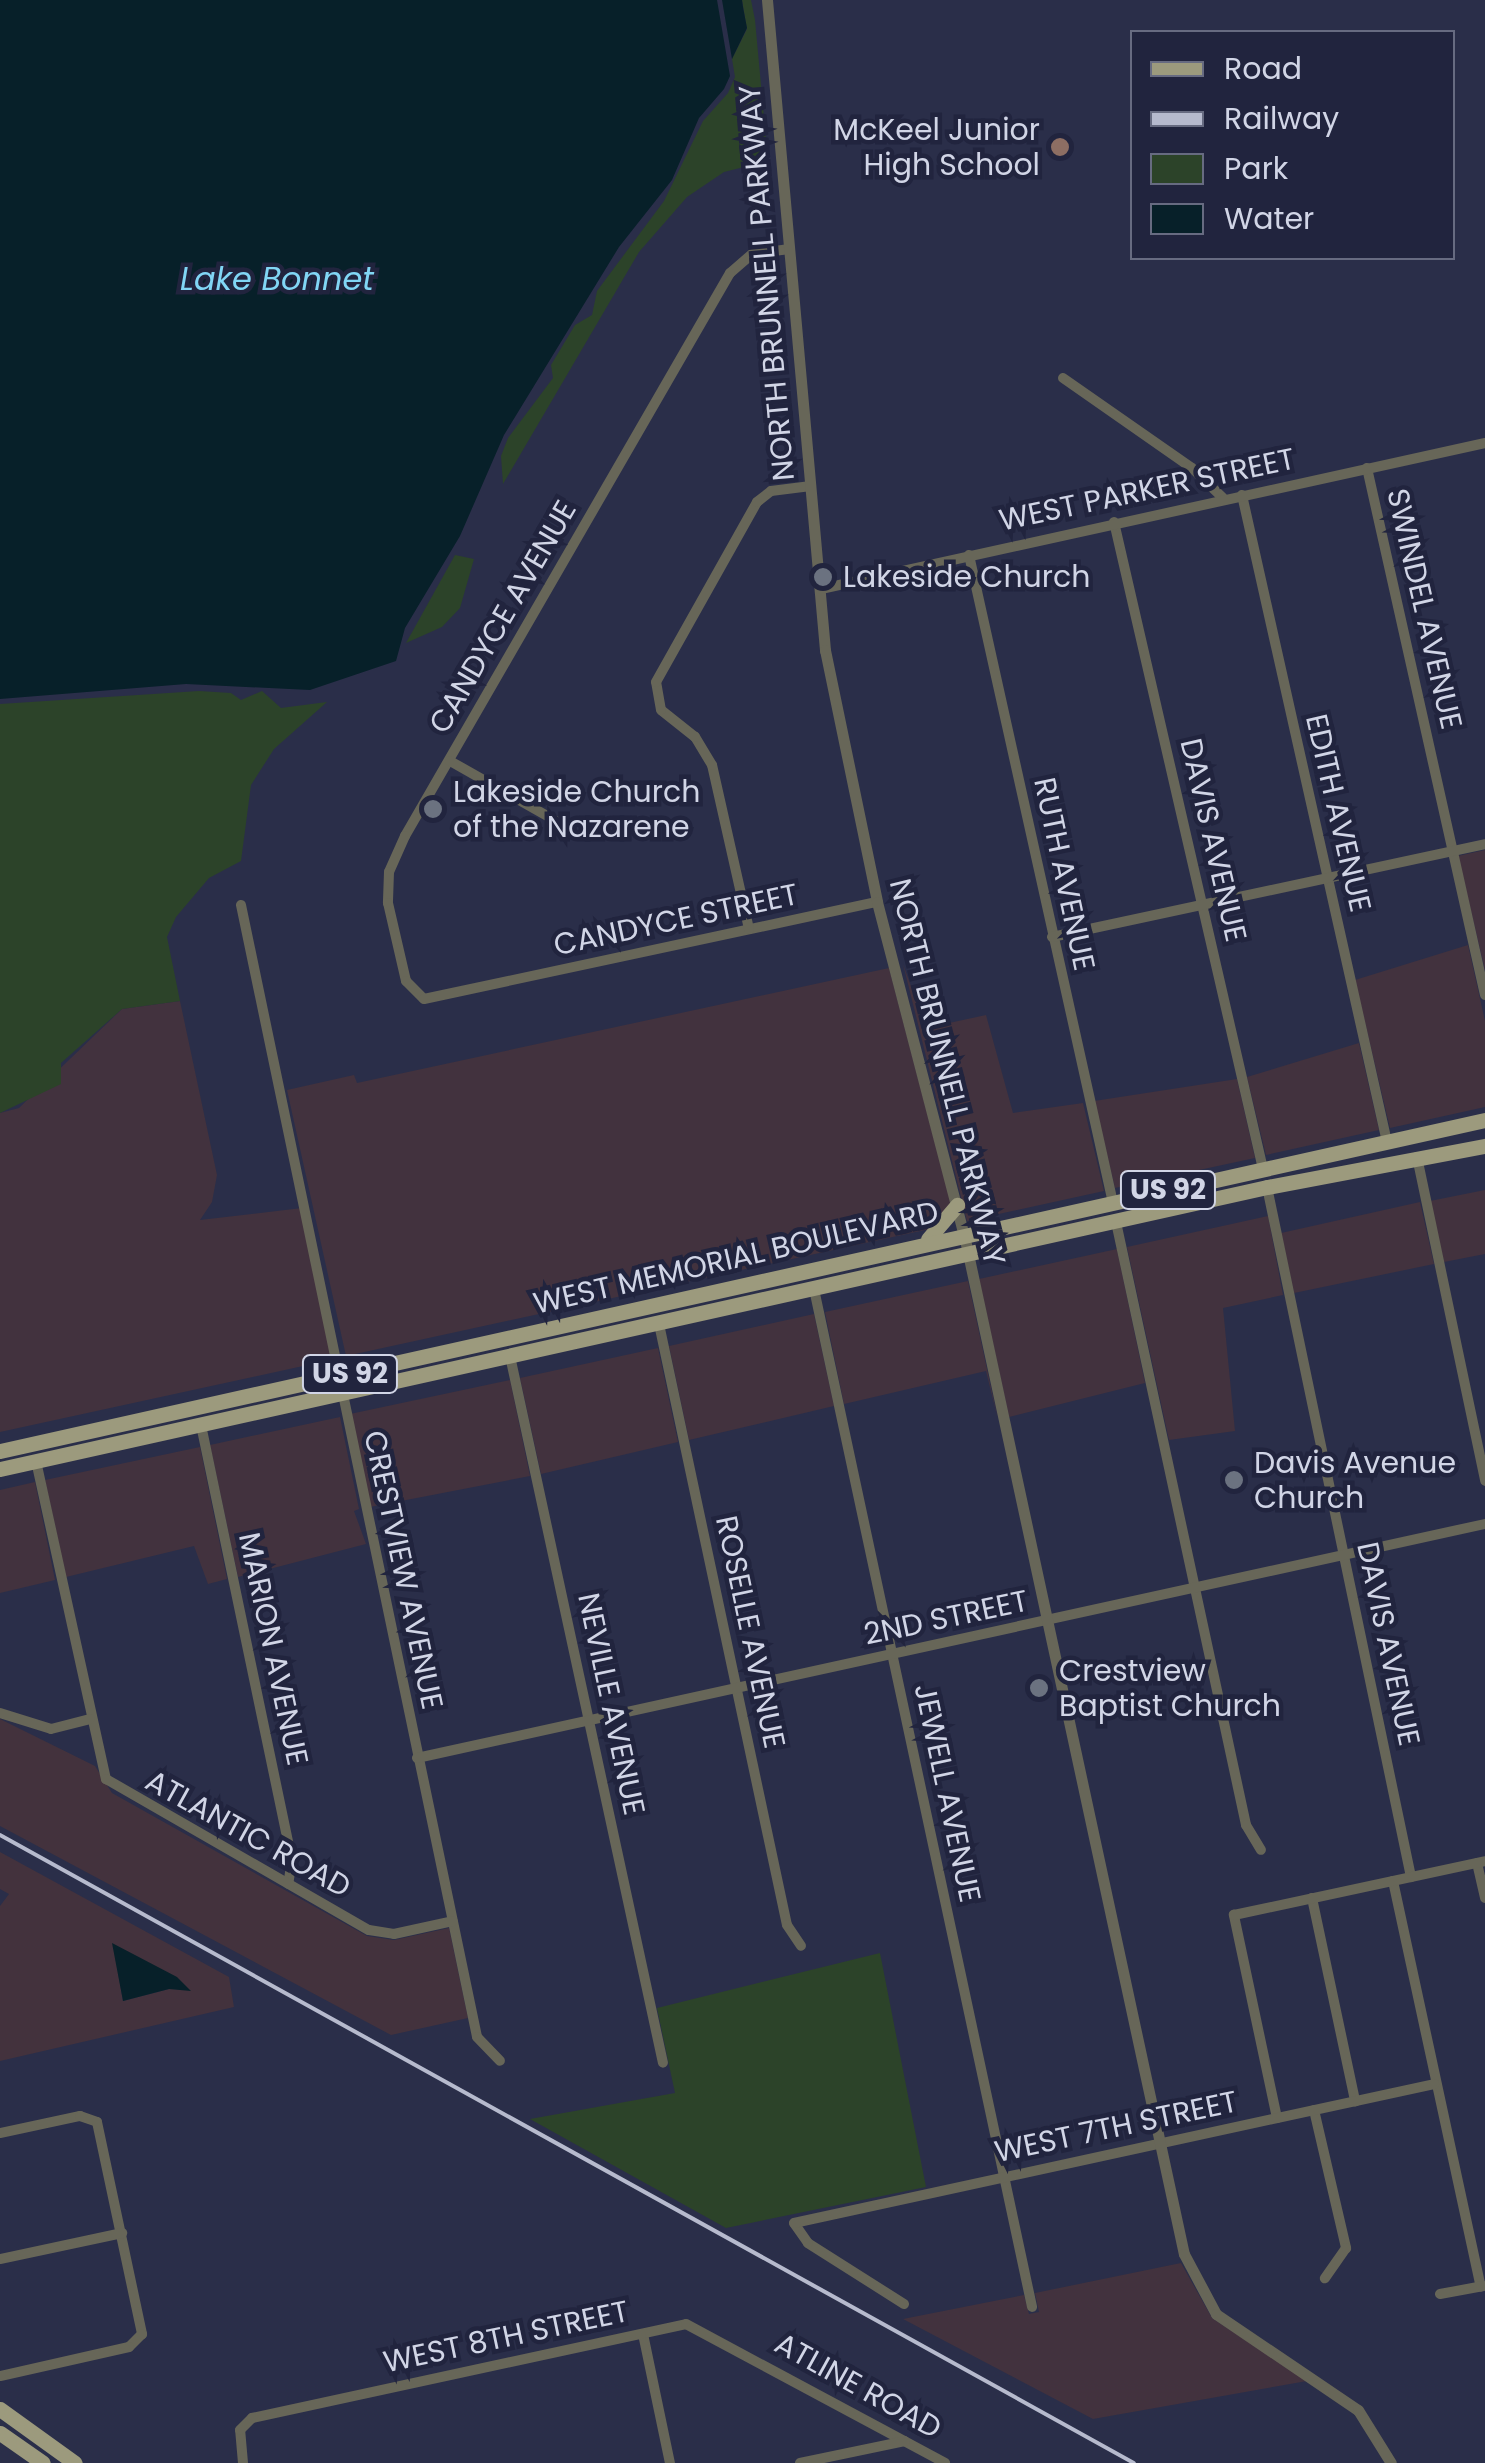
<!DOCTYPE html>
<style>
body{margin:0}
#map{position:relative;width:1485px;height:2463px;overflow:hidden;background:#2a2e49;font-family:Poppins,sans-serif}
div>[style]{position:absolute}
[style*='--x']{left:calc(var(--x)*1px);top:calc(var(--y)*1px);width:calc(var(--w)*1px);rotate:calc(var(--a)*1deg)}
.commercial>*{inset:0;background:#42323e}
.industrial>*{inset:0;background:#43323d}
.green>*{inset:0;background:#2c4329}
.water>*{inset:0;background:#072029}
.minor>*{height:10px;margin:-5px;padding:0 5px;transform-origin:5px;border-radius:5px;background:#676658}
.tertiary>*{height:11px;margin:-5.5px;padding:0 5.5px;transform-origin:5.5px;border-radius:5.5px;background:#676658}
.primary>*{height:15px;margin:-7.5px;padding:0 7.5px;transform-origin:7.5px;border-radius:7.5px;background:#9c9a7d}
.rail>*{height:4px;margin:-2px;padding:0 2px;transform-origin:2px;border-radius:2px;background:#b6bacd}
.dots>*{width:28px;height:28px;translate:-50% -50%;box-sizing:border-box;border:5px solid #21243e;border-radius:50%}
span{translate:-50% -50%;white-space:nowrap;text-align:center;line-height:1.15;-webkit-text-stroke:9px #21243e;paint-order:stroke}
.shield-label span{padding:2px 8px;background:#21243e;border:2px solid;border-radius:8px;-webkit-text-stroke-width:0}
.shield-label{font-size:28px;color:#d1d5e6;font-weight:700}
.poi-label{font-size:30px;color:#d1d5e6}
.right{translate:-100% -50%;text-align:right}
.left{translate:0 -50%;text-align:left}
.street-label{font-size:30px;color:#d1d5e6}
.water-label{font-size:32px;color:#81d6f5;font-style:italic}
.legend{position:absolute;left:1130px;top:30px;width:325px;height:230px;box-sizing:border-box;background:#21243e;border:2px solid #676b81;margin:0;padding:12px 18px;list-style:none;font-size:30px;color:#d1d5e6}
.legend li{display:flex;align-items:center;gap:20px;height:50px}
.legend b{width:50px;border:2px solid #676b81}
</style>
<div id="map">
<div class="commercial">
<div style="clip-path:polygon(1485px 850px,1485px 970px,1458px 856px)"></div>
<div style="clip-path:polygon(1468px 945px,1485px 1021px,1485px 1107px,1390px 1128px,1355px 980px)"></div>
<div style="clip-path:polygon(903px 964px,926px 1028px,986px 1015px,1013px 1113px,1083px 1103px,1104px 1191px,967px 1221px)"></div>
<div style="clip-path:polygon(889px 968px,951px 1204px,934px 1228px,346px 1356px,287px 1090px,354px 1075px,357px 1083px)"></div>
<div style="clip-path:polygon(180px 1001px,217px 1175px,212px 1202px,200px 1220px,302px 1208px,335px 1359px,0 1432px,0 1113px,19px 1108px,122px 1009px)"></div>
<div style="clip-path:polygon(1359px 1043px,1379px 1130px,1266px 1155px,1247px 1077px)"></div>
<div style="clip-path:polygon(1237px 1079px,1255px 1158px,1115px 1188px,1094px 1101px)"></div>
<div style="clip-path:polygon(1485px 1190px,1485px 1254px,1444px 1262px,1430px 1201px)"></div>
<div style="clip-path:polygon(1420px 1202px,1434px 1264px,1294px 1293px,1281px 1233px)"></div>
<div style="clip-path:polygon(1268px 1216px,1283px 1295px,1223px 1308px,1235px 1431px,1169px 1440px,1127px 1247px)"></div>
<div style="clip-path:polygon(1117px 1249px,1145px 1383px,1009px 1417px,979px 1279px)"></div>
<div style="clip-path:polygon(968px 1281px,998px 1420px,986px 1371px,844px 1404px,825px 1312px)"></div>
<div style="clip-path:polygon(814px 1314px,834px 1406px,689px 1440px,669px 1346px)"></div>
<div style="clip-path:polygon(658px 1348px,678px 1442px,541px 1474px,520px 1378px)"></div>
<div style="clip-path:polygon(510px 1380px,530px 1476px,370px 1507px,350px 1414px)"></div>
<div style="clip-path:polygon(340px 1417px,359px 1509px,354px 1511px,366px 1544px,238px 1577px,210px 1445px)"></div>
<div style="clip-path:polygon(200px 1447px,227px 1579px,208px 1584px,194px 1546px,66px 1577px,45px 1480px)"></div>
<div style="clip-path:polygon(35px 1482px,55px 1580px,0 1593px,0 1490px)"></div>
<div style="clip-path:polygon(1181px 2263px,1212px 2318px,1307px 2381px,1093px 2419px,903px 2319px,1024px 2295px,1029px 2314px,1039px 2312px,1035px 2293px)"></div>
</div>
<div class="industrial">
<div style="clip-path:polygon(0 1719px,95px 1766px,112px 1793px,367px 1936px,394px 1940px,449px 1928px,468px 2018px,391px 2035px,0 1826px)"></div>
<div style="clip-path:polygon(evenodd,0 1852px,229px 1977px,234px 2007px,0 2061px,0 1906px,9px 1894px,0 1889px,0 1852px,113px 1944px,123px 1950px,169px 1989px,123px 2001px,113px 1944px)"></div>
</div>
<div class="green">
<div style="clip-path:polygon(742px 0,751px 0,755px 20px,768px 161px,724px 172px,687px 197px,639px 252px,503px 484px,501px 456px,508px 438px,553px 378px,551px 365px,575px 325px,592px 315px,597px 291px,664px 201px,703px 121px,728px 93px,735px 77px,732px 59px,747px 29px)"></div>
<div style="clip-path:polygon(455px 555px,474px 559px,460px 608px,442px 627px,406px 643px)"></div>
<div style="clip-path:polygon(199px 691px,231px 693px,241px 700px,262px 691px,281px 708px,327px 702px,274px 749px,251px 785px,241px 861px,209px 878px,176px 917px,167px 937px,180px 1001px,122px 1009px,61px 1063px,61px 1084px,0 1113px,0 704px)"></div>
<div style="clip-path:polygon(880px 1953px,926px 2187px,726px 2228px,530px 2119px,675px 2093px,657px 2008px)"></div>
</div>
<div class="water">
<div style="clip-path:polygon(0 0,717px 0,730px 76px,724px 89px,699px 118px,672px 180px,619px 247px,504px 435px,460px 536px,405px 628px,396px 661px,310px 690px,186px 684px,0 699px)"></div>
<div style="clip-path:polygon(722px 0,742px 0,743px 7px,747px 28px,732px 59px)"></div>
<div style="clip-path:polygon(112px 1943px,177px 1977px,191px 1991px,169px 1989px,123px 2001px)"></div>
</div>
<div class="minor">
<div style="--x:789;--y:249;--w:37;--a:172"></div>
<div style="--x:752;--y:254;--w:29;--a:139"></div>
<div style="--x:730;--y:273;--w:650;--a:120"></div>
<div style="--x:405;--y:836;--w:39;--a:114"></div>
<div style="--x:389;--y:872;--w:31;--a:92"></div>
<div style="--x:388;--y:903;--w:80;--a:77"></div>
<div style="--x:406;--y:981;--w:25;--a:45"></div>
<div style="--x:424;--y:999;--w:463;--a:-12.1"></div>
<div style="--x:1063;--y:378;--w:157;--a:34.9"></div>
<div style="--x:1192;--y:468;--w:43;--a:44.1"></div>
<div style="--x:1367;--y:468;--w:540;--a:77.38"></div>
<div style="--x:1242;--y:495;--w:663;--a:77.37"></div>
<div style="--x:1114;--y:522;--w:664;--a:77.03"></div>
<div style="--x:969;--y:555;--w:664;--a:77.47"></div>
<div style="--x:821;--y:589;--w:680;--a:-12.4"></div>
<div style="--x:450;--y:761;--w:132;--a:29.5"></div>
<div style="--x:241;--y:905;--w:1156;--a:78.22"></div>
<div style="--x:477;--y:2037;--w:33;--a:46"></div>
<div style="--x:749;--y:929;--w:168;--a:-102.7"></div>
<div style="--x:712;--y:765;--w:33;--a:-121"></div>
<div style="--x:695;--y:737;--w:43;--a:-141.5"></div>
<div style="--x:661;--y:710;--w:28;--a:-100"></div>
<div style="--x:656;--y:682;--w:206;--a:-60.7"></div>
<div style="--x:757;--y:502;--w:18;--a:-38"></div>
<div style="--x:771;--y:491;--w:40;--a:-7.1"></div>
<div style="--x:1052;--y:937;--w:443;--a:-12.1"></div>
<div style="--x:1417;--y:1157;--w:331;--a:78.1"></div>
<div style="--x:1267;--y:1187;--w:705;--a:78.21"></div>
<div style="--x:1116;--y:1222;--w:617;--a:77.83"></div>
<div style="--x:1246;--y:1825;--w:29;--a:59"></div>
<div style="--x:814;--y:1289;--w:1041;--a:77.91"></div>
<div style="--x:659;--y:1324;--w:614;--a:77.98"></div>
<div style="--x:787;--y:1925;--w:25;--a:56"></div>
<div style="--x:510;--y:1356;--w:723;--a:77.79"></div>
<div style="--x:201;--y:1425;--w:444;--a:78.2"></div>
<div style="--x:292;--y:1860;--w:24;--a:99"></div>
<div style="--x:36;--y:1461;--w:326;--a:77.6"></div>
<div style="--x:106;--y:1779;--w:303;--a:29.9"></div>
<div style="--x:369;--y:1930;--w:25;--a:9"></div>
<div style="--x:394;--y:1934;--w:60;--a:-12.4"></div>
<div style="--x:0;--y:1713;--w:53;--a:17.4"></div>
<div style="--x:51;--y:1729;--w:40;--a:-14.4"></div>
<div style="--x:417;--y:1758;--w:1093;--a:-12.36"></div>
<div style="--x:1477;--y:1863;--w:36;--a:77"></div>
<div style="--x:1393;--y:1881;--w:415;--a:77.8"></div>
<div style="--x:1312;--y:1898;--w:208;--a:78"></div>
<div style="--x:1314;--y:2110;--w:142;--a:76.9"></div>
<div style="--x:1346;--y:2248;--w:37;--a:125"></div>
<div style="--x:1277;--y:2118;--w:208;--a:-102"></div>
<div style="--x:1234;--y:1915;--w:257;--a:-12.1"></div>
<div style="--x:0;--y:2133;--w:82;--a:-12"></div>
<div style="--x:80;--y:2116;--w:18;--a:19"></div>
<div style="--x:97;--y:2122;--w:217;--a:78"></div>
<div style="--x:142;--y:2334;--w:18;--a:135"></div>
<div style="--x:129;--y:2347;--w:132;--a:167.3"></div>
<div style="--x:0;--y:2259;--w:125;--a:-12"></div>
<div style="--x:1440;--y:2294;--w:44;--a:-10.5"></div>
<div style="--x:904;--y:2304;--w:114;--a:-147.6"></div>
<div style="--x:808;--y:2243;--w:24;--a:-125"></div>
<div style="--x:794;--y:2223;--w:655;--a:-12.25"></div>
<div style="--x:643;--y:2334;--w:132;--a:78.2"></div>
<div style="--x:243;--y:2463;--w:33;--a:-95"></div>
<div style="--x:240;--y:2430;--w:17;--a:-45"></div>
<div style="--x:252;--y:2418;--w:444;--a:-12.2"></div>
<div style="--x:686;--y:2324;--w:294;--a:28.2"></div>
<div style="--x:800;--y:2463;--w:107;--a:-11.8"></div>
</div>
<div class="tertiary">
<div style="--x:767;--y:0;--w:653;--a:84.9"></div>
<div style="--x:825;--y:650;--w:257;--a:78.3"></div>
<div style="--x:877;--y:902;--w:344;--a:75.4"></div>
<div style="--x:964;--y:1235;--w:1042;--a:77.82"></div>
<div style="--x:1184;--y:2254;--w:68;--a:61.9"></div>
<div style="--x:1216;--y:2314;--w:171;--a:34.1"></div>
<div style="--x:1358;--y:2410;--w:62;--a:58.1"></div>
</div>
<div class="primary">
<div style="--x:928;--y:1239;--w:45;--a:-49.5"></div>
<div style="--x:0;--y:1451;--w:1521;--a:-12.57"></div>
<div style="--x:0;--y:1469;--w:1298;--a:-12.55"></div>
<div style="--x:1267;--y:1187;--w:222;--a:-10.7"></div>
<div style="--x:0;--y:2409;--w:92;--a:35.8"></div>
<div style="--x:0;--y:2433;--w:52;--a:34.9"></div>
</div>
<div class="rail">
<div style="--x:0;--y:1835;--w:1296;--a:28.98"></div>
</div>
<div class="dots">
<div style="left:1060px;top:147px;background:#8d6e63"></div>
<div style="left:823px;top:577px;background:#6b7280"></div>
<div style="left:433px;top:809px;background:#6b7280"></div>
<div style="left:1234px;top:1480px;background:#6b7280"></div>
<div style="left:1039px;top:1688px;background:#6b7280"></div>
</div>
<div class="shield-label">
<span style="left:1168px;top:1190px">US 92</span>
<span style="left:350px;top:1374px">US 92</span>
</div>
<div class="poi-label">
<span class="right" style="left:1040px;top:147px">McKeel Junior<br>High School</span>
<span class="left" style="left:843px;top:577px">Lakeside Church</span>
<span class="left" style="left:453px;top:809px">Lakeside Church<br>of the Nazarene</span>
<span class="left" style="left:1254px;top:1480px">Davis Avenue<br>Church</span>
<span class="left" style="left:1059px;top:1688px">Crestview<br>Baptist Church</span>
</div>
<div class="street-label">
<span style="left:767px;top:283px;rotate:-95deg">NORTH BRUNNELL PARKWAY</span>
<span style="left:1147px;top:490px;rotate:-12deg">WEST PARKER STREET</span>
<span style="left:1424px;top:609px;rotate:77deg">SWINDEL AVENUE</span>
<span style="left:503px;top:617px;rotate:-60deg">CANDYCE AVENUE</span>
<span style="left:1338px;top:813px;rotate:77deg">EDITH AVENUE</span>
<span style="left:1213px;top:840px;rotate:77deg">DAVIS AVENUE</span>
<span style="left:1064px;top:874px;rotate:78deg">RUTH AVENUE</span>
<span style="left:676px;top:920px;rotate:-12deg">CANDYCE STREET</span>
<span style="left:947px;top:1072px;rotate:76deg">NORTH BRUNNELL PARKWAY</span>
<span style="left:736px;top:1258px;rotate:-13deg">WEST MEMORIAL BOULEVARD</span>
<span style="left:403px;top:1570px;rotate:78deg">CRESTVIEW AVENUE</span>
<span style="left:946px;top:1618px;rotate:-12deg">2ND STREET</span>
<span style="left:750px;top:1632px;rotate:78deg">ROSELLE AVENUE</span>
<span style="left:1388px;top:1644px;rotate:78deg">DAVIS AVENUE</span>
<span style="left:273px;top:1649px;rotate:78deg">MARION AVENUE</span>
<span style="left:611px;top:1704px;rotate:78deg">NEVILLE AVENUE</span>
<span style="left:947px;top:1793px;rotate:78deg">JEWELL AVENUE</span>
<span style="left:248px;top:1834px;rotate:29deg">ATLANTIC ROAD</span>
<span style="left:1116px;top:2127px;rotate:-12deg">WEST 7TH STREET</span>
<span style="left:506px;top:2337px;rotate:-12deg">WEST 8TH STREET</span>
<span style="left:858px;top:2386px;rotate:29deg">ATLINE ROAD</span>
</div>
<div class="water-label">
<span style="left:277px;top:279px">Lake Bonnet</span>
</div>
<ul class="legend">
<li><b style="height:12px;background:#9c9a7d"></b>Road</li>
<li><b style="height:12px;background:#b6bacd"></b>Railway</li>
<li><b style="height:28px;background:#2c4329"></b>Park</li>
<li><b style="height:28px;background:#072029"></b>Water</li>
</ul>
</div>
